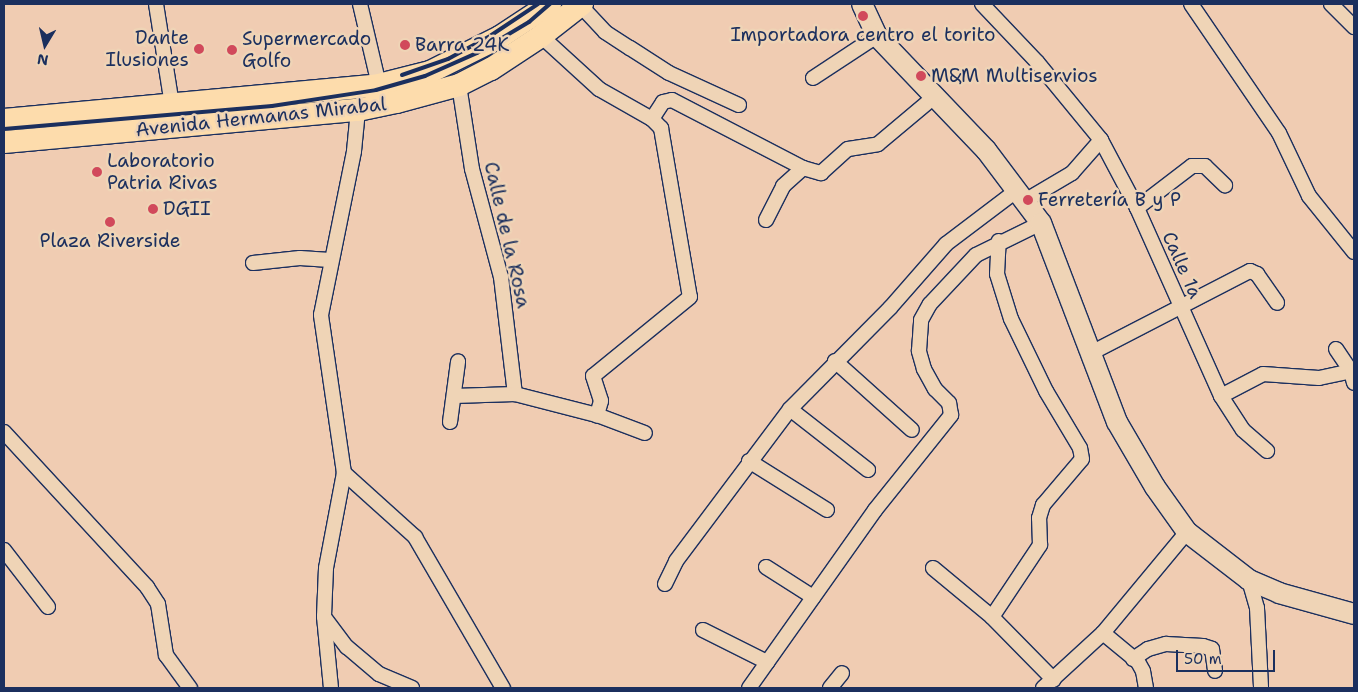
<!DOCTYPE html>
<meta charset="utf-8">
<style>
body{margin:0}
#map{position:relative;width:1358px;height:692px;overflow:hidden;background:#f0ccb2;font-family:"Shantell Sans",sans-serif}
div>[style]{position:absolute}
[style*='--x']{left:calc(var(--x)*1px);top:calc(var(--y)*1px);width:calc(var(--w)*1px);rotate:calc(var(--a)*1deg)}
.roads{filter:drop-shadow(1px 0 #1b2f5e) drop-shadow(-1px 0 #1b2f5e) drop-shadow(0 1px #1b2f5e) drop-shadow(0 -1px #1b2f5e)}
.street>*{height:14px;margin:-7px;padding:0 7px;transform-origin:7px;border-radius:7px;background:#efd4b6}
.secondary>*{height:20px;margin:-10px;padding:0 10px;transform-origin:10px;border-radius:10px;background:#efd4b6}
.primary>*{height:22px;margin:-11px;padding:0 11px;transform-origin:11px;border-radius:11px;background:#fddcac}
.rail>*{height:4px;margin:-2px;padding:0 2px;transform-origin:2px;border-radius:2px;background:#1b2f5e}
.dots>*{width:14px;height:14px;translate:-50% -50%;box-sizing:border-box;border:2px solid #efd4b6;border-radius:50%}
span{translate:-50% -50%;white-space:nowrap;text-align:center;line-height:1.15;-webkit-text-stroke:5px #efd4b6;paint-order:stroke}
.poi-label{font-size:19px;color:#1b2f5e}
.right{translate:-100% -50%;text-align:right}
.left{translate:0 -50%;text-align:left}
.street-label{font-size:19px;color:#1b2f5e}
.frame{position:absolute;inset:0;border:5px solid #1b2f5e;pointer-events:none}
.north{position:absolute;left:20px;top:20px;width:50px;height:50px;-webkit-text-stroke:4px #efd4b6;paint-order:stroke;rotate:189deg;font-size:14px;font-weight:700;line-height:20px;text-align:center;color:#1b2f5e}
.north::after{content:'';display:block;margin:auto;width:18px;height:22px;background:#1b2f5e;clip-path:polygon(50% 0,100% 100%,50% 72%,0 100%)}
.scale{position:absolute;left:1176px;top:650px;width:99px;height:22px;box-sizing:border-box;border:2px solid #1b2f5e;border-top:0;padding-left:6px;font-size:15px;line-height:18px;white-space:nowrap;color:#1b2f5e;-webkit-text-stroke:4px #efd4b6;paint-order:stroke}
</style>
<div id="map">
<div class="roads">
<div class="street">
<div style="--x:156;--y:4;--w:102;--a:81"></div>
<div style="--x:360;--y:4;--w:83;--a:76.8"></div>
<div style="--x:982;--y:4;--w:80;--a:46.5"></div>
<div style="--x:1037;--y:62;--w:101;--a:50.6"></div>
<div style="--x:1101;--y:140;--w:77;--a:62.1"></div>
<div style="--x:1137;--y:208;--w:206;--a:65.9"></div>
<div style="--x:1221;--y:396;--w:40;--a:57.1"></div>
<div style="--x:1243;--y:430;--w:32;--a:41"></div>
<div style="--x:1191;--y:4;--w:156;--a:55.7"></div>
<div style="--x:1279;--y:133;--w:70;--a:64.5"></div>
<div style="--x:1309;--y:196;--w:72;--a:51.2"></div>
<div style="--x:1331;--y:4;--w:33;--a:45"></div>
<div style="--x:580;--y:5;--w:37;--a:47"></div>
<div style="--x:605;--y:32;--w:30;--a:33"></div>
<div style="--x:630;--y:48;--w:46;--a:32.7"></div>
<div style="--x:669;--y:73;--w:77;--a:24.6"></div>
<div style="--x:541;--y:36;--w:79;--a:42.4"></div>
<div style="--x:599;--y:89;--w:61;--a:29.5"></div>
<div style="--x:652;--y:119;--w:13;--a:45"></div>
<div style="--x:661;--y:128;--w:171;--a:80.3"></div>
<div style="--x:690;--y:297;--w:125;--a:140.8"></div>
<div style="--x:593;--y:376;--w:26;--a:72"></div>
<div style="--x:601;--y:401;--w:15;--a:106"></div>
<div style="--x:813;--y:78;--w:77;--a:-33.3"></div>
<div style="--x:459;--y:85;--w:85;--a:81.2"></div>
<div style="--x:472;--y:169;--w:112;--a:75"></div>
<div style="--x:501;--y:277;--w:118;--a:83.2"></div>
<div style="--x:652;--y:119;--w:20;--a:-57"></div>
<div style="--x:663;--y:102;--w:9;--a:-13"></div>
<div style="--x:672;--y:100;--w:148;--a:27.4"></div>
<div style="--x:803;--y:168;--w:19;--a:16"></div>
<div style="--x:821;--y:173;--w:36;--a:-42"></div>
<div style="--x:848;--y:149;--w:30;--a:-9"></div>
<div style="--x:878;--y:144;--w:73;--a:-40"></div>
<div style="--x:1023;--y:202;--w:57;--a:-30.6"></div>
<div style="--x:1072;--y:173;--w:44;--a:-48.7"></div>
<div style="--x:1137;--y:208;--w:69;--a:-37.4"></div>
<div style="--x:1192;--y:166;--w:13;--a:0"></div>
<div style="--x:1205;--y:166;--w:28;--a:44"></div>
<div style="--x:766;--y:220;--w:38;--a:-63"></div>
<div style="--x:783;--y:186;--w:27;--a:-42"></div>
<div style="--x:253;--y:263;--w:47;--a:-6.1"></div>
<div style="--x:300;--y:258;--w:30;--a:4"></div>
<div style="--x:1336;--y:349;--w:27;--a:56"></div>
<div style="--x:1351;--y:371;--w:12;--a:76"></div>
<div style="--x:1091;--y:353;--w:179;--a:-27.3"></div>
<div style="--x:1250;--y:271;--w:8;--a:23"></div>
<div style="--x:1257;--y:274;--w:35;--a:55"></div>
<div style="--x:835;--y:361;--w:103;--a:41.9"></div>
<div style="--x:454;--y:396;--w:61;--a:-1.9"></div>
<div style="--x:515;--y:394;--w:85;--a:14.4"></div>
<div style="--x:597;--y:415;--w:51;--a:20.6"></div>
<div style="--x:1221;--y:396;--w:47;--a:-27.6"></div>
<div style="--x:1263;--y:374;--w:56;--a:4.1"></div>
<div style="--x:1319;--y:378;--w:33;--a:-12"></div>
<div style="--x:790;--y:409;--w:99;--a:38"></div>
<div style="--x:450;--y:422;--w:61;--a:-82.4"></div>
<div style="--x:4;--y:432;--w:211;--a:47.3"></div>
<div style="--x:147;--y:587;--w:20;--a:57"></div>
<div style="--x:158;--y:604;--w:52;--a:81.1"></div>
<div style="--x:166;--y:655;--w:41;--a:54"></div>
<div style="--x:749;--y:461;--w:92;--a:32.1"></div>
<div style="--x:344;--y:473;--w:96;--a:42"></div>
<div style="--x:415;--y:537;--w:175;--a:59.8"></div>
<div style="--x:4;--y:550;--w:72;--a:52.3"></div>
<div style="--x:766;--y:567;--w:56;--a:32.6"></div>
<div style="--x:933;--y:568;--w:77;--a:39.7"></div>
<div style="--x:992;--y:617;--w:88;--a:45.5"></div>
<div style="--x:1249;--y:580;--w:29;--a:74"></div>
<div style="--x:1257;--y:608;--w:80;--a:87.1"></div>
<div style="--x:665;--y:584;--w:25;--a:-64"></div>
<div style="--x:676;--y:561;--w:190;--a:-53.1"></div>
<div style="--x:790;--y:409;--w:142;--a:-45.3"></div>
<div style="--x:890;--y:308;--w:85;--a:-48.8"></div>
<div style="--x:946;--y:244;--w:88;--a:-37.1"></div>
<div style="--x:324;--y:617;--w:38;--a:53"></div>
<div style="--x:347;--y:647;--w:42;--a:40.2"></div>
<div style="--x:379;--y:674;--w:36;--a:23"></div>
<div style="--x:992;--y:617;--w:87;--a:-56.3"></div>
<div style="--x:1040;--y:545;--w:27;--a:-92"></div>
<div style="--x:1039;--y:518;--w:14;--a:-73"></div>
<div style="--x:1043;--y:505;--w:60;--a:-49.7"></div>
<div style="--x:1082;--y:459;--w:11;--a:-100"></div>
<div style="--x:1080;--y:448;--w:66;--a:-120.8"></div>
<div style="--x:1046;--y:391;--w:80;--a:-115.9"></div>
<div style="--x:1011;--y:319;--w:47;--a:-107.3"></div>
<div style="--x:997;--y:274;--w:33;--a:-87"></div>
<div style="--x:703;--y:630;--w:72;--a:26.6"></div>
<div style="--x:1103;--y:633;--w:45;--a:39.6"></div>
<div style="--x:1138;--y:662;--w:10;--a:61"></div>
<div style="--x:1143;--y:671;--w:17;--a:80"></div>
<div style="--x:1133;--y:659;--w:18;--a:-34"></div>
<div style="--x:1148;--y:649;--w:19;--a:-16"></div>
<div style="--x:1166;--y:644;--w:37;--a:3"></div>
<div style="--x:1203;--y:646;--w:9;--a:18"></div>
<div style="--x:1212;--y:649;--w:22;--a:82"></div>
<div style="--x:331;--y:688;--w:72;--a:-95.6"></div>
<div style="--x:324;--y:616;--w:48;--a:-87.6"></div>
<div style="--x:326;--y:568;--w:97;--a:-79.3"></div>
<div style="--x:344;--y:473;--w:160;--a:-98.3"></div>
<div style="--x:321;--y:315;--w:167;--a:-78.6"></div>
<div style="--x:354;--y:151;--w:41;--a:-84.4"></div>
<div style="--x:749;--y:688;--w:218;--a:-54.7"></div>
<div style="--x:875;--y:510;--w:122;--a:-51.3"></div>
<div style="--x:951;--y:415;--w:12;--a:-99"></div>
<div style="--x:949;--y:403;--w:20;--a:-135"></div>
<div style="--x:935;--y:389;--w:23;--a:-119"></div>
<div style="--x:924;--y:369;--w:19;--a:-106"></div>
<div style="--x:919;--y:351;--w:31;--a:-86"></div>
<div style="--x:921;--y:320;--w:18;--a:-61"></div>
<div style="--x:930;--y:304;--w:67;--a:-46.8"></div>
<div style="--x:976;--y:255;--w:72;--a:-26.2"></div>
<div style="--x:830;--y:688;--w:19;--a:-51"></div>
<div style="--x:1043;--y:688;--w:81;--a:-42.5"></div>
<div style="--x:1103;--y:633;--w:131;--a:-50.3"></div>
</div>
<div class="secondary">
<div style="--x:862;--y:4;--w:35;--a:65"></div>
<div style="--x:877;--y:36;--w:158;--a:46.3"></div>
<div style="--x:986;--y:150;--w:91;--a:53"></div>
<div style="--x:1041;--y:223;--w:213;--a:69.1"></div>
<div style="--x:1117;--y:422;--w:75;--a:59.7"></div>
<div style="--x:1155;--y:487;--w:55;--a:54.6"></div>
<div style="--x:1187;--y:532;--w:78;--a:37.7"></div>
<div style="--x:1249;--y:580;--w:33;--a:23"></div>
<div style="--x:1279;--y:593;--w:78;--a:15.6"></div>
</div>
<div class="primary">
<div style="--x:4;--y:120;--w:377;--a:-5.3"></div>
<div style="--x:379;--y:85;--w:53;--a:-14.3"></div>
<div style="--x:430;--y:72;--w:78;--a:-26.6"></div>
<div style="--x:500;--y:37;--w:60;--a:-33.4"></div>
<div style="--x:4;--y:142;--w:355;--a:-5.2"></div>
<div style="--x:358;--y:110;--w:40;--a:-12"></div>
<div style="--x:397;--y:102;--w:64;--a:-15.3"></div>
<div style="--x:459;--y:85;--w:36;--a:-27"></div>
<div style="--x:491;--y:69;--w:60;--a:-33.4"></div>
<div style="--x:541;--y:36;--w:52;--a:-38"></div>
</div>
</div>
<div class="rail">
<div style="--x:402;--y:75;--w:49;--a:-19.2"></div>
<div style="--x:448;--y:59;--w:48;--a:-28.7"></div>
<div style="--x:490;--y:36;--w:58;--a:-33.7"></div>
<div style="--x:4;--y:129;--w:269;--a:-4.9"></div>
<div style="--x:272;--y:106;--w:105;--a:-8.7"></div>
<div style="--x:376;--y:90;--w:51;--a:-15.9"></div>
<div style="--x:425;--y:76;--w:57;--a:-23.9"></div>
<div style="--x:477;--y:53;--w:61;--a:-30.8"></div>
<div style="--x:529;--y:22;--w:28;--a:-41"></div>
</div>
<div class="dots">
<div style="left:863px;top:16px;background:#d1495b"></div>
<div style="left:405px;top:45px;background:#d1495b"></div>
<div style="left:199px;top:49px;background:#d1495b"></div>
<div style="left:232px;top:50px;background:#d1495b"></div>
<div style="left:921px;top:76px;background:#d1495b"></div>
<div style="left:97px;top:172px;background:#d1495b"></div>
<div style="left:1028px;top:200px;background:#d1495b"></div>
<div style="left:153px;top:209px;background:#d1495b"></div>
<div style="left:110px;top:222px;background:#d1495b"></div>
</div>
<div class="poi-label">
<span style="left:863px;top:35px">Importadora centro el torito</span>
<span class="right" style="left:189px;top:49px">Dante<br>Ilusiones</span>
<span class="left" style="left:242px;top:50px">Supermercado<br>Golfo</span>
<span class="left" style="left:415px;top:45px">Barra 24K</span>
<span class="left" style="left:931px;top:76px">M&amp;M Multiservios</span>
<span class="left" style="left:107px;top:172px">Laboratorio<br>Patria Rivas</span>
<span class="left" style="left:1038px;top:200px">Ferretería B y P</span>
<span class="left" style="left:163px;top:209px">DGII</span>
<span style="left:110px;top:241px">Plaza Riverside</span>
</div>
<div class="street-label">
<span style="left:261px;top:117px;rotate:-6deg">Avenida Hermanas Mirabal</span>
<span style="left:507px;top:235px;rotate:77deg">Calle de la Rosa</span>
<span style="left:1182px;top:265px;rotate:66deg">Calle 1a</span>
</div>
<div class="frame"></div>
<div class="north">N</div>
<div class="scale">50 m</div>
</div>
